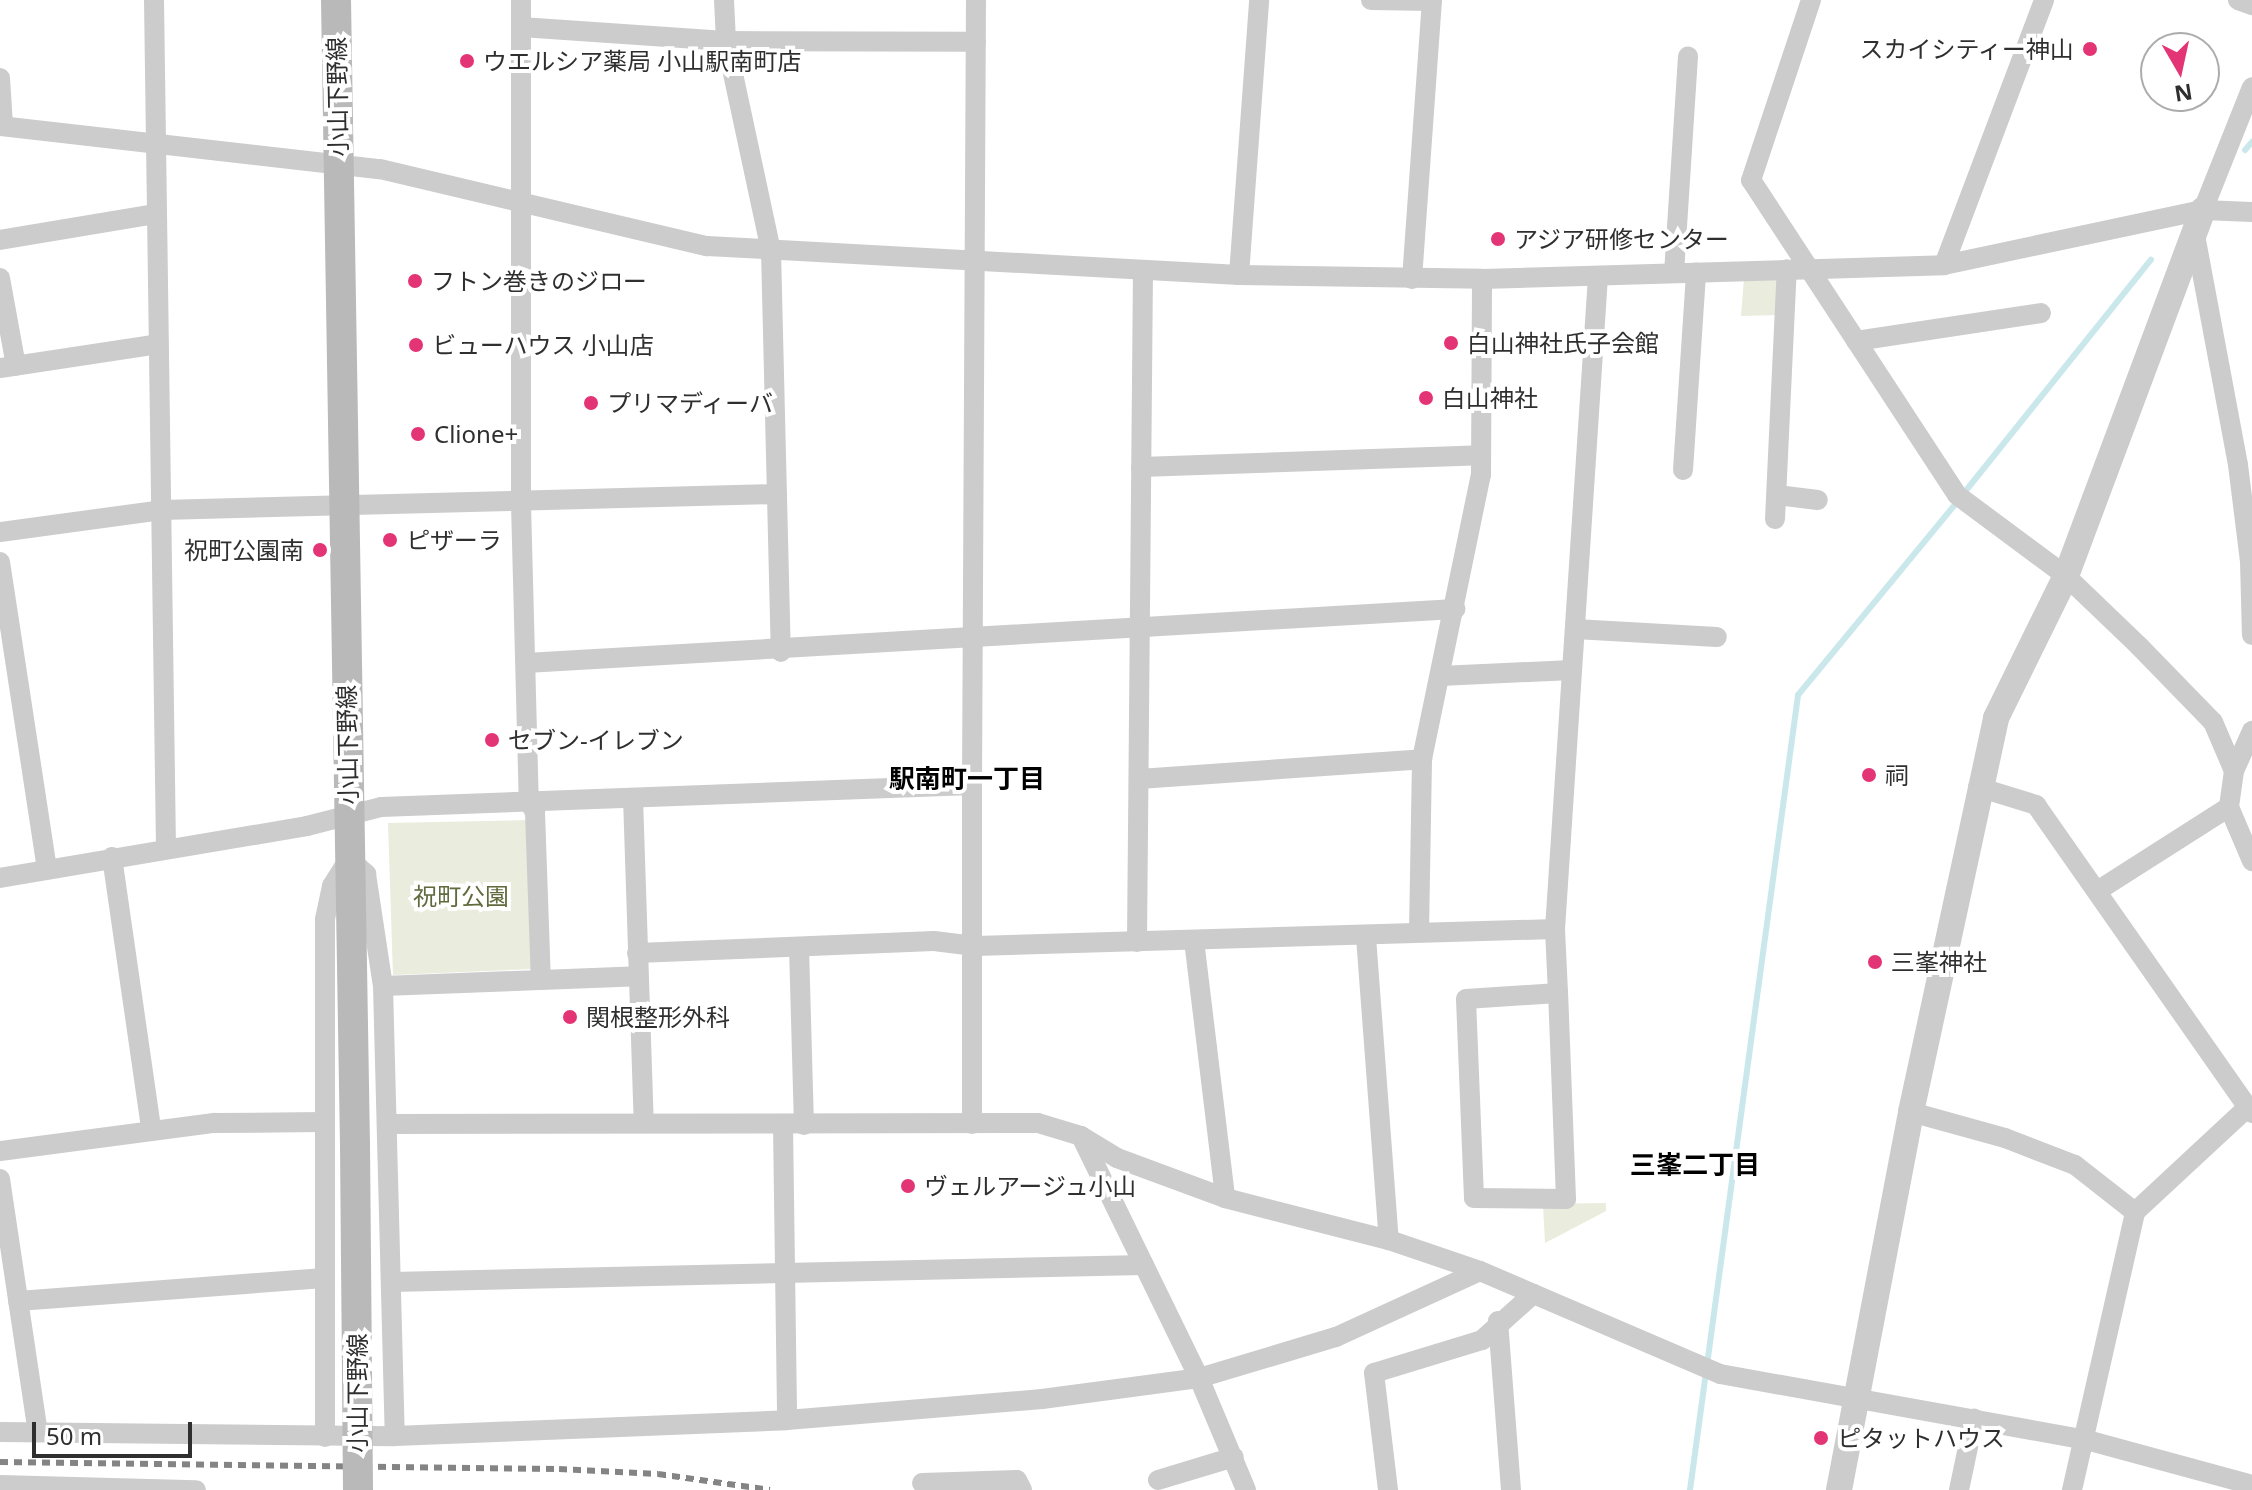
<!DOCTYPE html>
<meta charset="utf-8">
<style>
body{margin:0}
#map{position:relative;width:2252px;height:1490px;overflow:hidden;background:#fff;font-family:"Noto Sans","Noto Sans JP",sans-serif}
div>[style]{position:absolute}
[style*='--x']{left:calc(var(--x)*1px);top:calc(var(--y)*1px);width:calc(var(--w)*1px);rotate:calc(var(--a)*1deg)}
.green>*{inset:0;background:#eaecdd}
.stream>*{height:6px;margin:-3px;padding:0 3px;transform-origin:3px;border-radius:3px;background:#cae8eb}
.minor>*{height:20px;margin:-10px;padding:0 10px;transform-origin:10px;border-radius:10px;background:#ccc}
.tertiary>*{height:26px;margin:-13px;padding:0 13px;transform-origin:13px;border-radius:13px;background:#ccc}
.secondary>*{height:30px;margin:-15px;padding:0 15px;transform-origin:15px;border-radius:15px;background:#b9b9b9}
.rail>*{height:6px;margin-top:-3px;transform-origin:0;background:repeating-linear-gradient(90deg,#848484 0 8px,transparent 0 14px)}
.secondary-bridge>*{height:30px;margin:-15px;padding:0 15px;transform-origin:15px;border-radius:15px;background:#b9b9b9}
.dots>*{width:22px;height:22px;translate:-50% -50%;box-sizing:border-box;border:4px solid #fff;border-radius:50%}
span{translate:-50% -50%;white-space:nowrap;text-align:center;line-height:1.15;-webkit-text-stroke:8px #fff;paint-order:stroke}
.poi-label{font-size:24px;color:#2f2f2f}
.right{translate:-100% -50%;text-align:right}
.left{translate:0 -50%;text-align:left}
.street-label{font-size:24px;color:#2f2f2f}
.park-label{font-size:24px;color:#606a3d}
.neighbourhood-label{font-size:26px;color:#000;font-weight:700}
.north{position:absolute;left:2140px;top:32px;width:80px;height:80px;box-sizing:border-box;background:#fff;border:2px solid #acacac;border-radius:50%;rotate:171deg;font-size:22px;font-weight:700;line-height:32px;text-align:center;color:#2f2f2f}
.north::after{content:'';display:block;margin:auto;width:28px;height:36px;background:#e33475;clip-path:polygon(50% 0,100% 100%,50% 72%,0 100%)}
.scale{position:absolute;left:32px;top:1422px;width:160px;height:36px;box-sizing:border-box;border:4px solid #2f2f2f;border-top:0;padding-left:10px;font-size:24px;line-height:28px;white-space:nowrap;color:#2f2f2f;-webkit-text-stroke:6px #fff;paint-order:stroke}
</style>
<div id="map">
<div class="green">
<div style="clip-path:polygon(1744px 278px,1781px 278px,1780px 315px,1741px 316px)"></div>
<div style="clip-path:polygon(530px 820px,532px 969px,393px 975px,388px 823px)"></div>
<div style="clip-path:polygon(1606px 1203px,1606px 1211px,1545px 1243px,1543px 1204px)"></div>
</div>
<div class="stream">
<div style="--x:2245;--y:150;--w:11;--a:-49"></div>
<div style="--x:1964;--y:493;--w:299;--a:-51.3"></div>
<div style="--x:1690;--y:1490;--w:802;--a:-82.26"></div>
<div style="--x:1798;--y:695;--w:250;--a:-50.5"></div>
</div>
<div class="minor">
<div style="--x:154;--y:0;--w:847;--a:89.19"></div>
<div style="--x:521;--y:0;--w:504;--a:90"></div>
<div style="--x:521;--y:504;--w:298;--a:88.5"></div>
<div style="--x:529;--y:802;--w:12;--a:59"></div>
<div style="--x:535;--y:812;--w:168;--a:88"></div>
<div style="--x:724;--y:0;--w:41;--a:87.2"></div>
<div style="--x:726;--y:41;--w:215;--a:77.9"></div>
<div style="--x:771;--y:251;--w:401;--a:88.6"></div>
<div style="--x:1371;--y:0;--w:61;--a:0.9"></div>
<div style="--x:1811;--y:0;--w:190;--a:108.4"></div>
<div style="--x:1751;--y:180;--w:376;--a:56.8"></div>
<div style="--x:1957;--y:495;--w:136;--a:36.6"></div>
<div style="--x:2066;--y:576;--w:101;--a:43.8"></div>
<div style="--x:2139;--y:646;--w:106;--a:45.8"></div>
<div style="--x:2213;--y:722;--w:53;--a:66.8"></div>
<div style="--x:2234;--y:771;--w:36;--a:98"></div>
<div style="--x:2229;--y:807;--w:156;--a:147.5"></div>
<div style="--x:2238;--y:0;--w:15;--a:20"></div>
<div style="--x:521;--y:27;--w:205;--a:3.9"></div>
<div style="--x:726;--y:41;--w:250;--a:0.2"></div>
<div style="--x:0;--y:78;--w:48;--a:86.4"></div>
<div style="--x:0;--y:126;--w:382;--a:6.5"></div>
<div style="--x:380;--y:169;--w:336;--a:13.3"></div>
<div style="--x:707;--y:246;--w:533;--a:3.12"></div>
<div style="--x:1239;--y:275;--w:243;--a:0.9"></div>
<div style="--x:1482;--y:279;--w:462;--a:-1.7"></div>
<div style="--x:1944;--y:265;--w:265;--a:-12"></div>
<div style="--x:2203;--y:210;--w:49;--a:2.3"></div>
<div style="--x:2203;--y:210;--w:132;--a:-68.3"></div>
<div style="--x:2195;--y:235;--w:234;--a:79.4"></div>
<div style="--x:2238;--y:465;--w:97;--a:82.9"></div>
<div style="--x:2250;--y:561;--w:74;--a:88.5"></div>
<div style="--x:0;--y:240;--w:158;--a:-9.5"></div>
<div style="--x:1944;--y:265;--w:283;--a:-69.3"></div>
<div style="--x:1674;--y:273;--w:217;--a:-86.3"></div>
<div style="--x:1239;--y:275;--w:276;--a:-85.8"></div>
<div style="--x:0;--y:278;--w:89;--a:79.7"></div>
<div style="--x:1412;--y:279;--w:280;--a:-85.9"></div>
<div style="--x:1856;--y:341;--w:187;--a:-8.6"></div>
<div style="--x:0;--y:368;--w:160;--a:-8.6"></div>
<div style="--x:1141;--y:467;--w:340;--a:-2"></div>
<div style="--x:1683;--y:470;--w:198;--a:-86.2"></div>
<div style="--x:1777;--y:495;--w:41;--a:7"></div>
<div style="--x:1775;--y:519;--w:250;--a:-87.3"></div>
<div style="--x:0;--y:532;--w:163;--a:-7.7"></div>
<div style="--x:162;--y:510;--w:615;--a:-1.49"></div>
<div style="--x:0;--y:562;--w:311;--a:81.3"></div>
<div style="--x:1575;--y:629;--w:142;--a:3.2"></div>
<div style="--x:526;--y:663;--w:931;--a:-3.33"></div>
<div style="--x:1440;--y:676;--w:132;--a:-2.6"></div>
<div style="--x:2234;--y:771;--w:44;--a:-65.8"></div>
<div style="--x:1139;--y:779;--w:284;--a:-4"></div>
<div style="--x:972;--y:785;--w:339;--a:90"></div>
<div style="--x:1978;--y:787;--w:61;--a:17.2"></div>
<div style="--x:2036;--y:805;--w:376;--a:55"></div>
<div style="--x:633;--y:798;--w:324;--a:88.1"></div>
<div style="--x:2229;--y:807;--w:59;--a:66.9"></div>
<div style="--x:112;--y:857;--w:275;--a:81.8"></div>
<div style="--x:0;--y:878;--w:311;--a:-9.6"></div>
<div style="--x:307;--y:826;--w:76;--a:-14.4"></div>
<div style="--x:381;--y:807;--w:591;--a:-2.13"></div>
<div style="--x:972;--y:785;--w:785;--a:-89.71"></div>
<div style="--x:1419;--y:932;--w:173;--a:-89"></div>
<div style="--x:1422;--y:759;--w:290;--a:-78.3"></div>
<div style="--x:1481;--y:475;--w:196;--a:-89.7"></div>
<div style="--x:1366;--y:937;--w:304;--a:85.7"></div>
<div style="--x:1194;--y:940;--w:260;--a:83.1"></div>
<div style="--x:1137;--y:942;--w:672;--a:-89.49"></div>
<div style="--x:799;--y:947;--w:178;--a:88.4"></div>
<div style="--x:637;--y:953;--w:297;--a:-2.3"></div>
<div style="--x:934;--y:941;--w:41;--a:7"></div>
<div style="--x:975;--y:946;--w:580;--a:-1.68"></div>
<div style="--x:383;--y:986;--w:255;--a:-2.2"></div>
<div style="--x:1558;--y:993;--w:92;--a:176.3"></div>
<div style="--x:1466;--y:999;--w:199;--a:87.7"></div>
<div style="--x:1474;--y:1198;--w:92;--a:0.6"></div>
<div style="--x:1566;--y:1199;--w:206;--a:-92.2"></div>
<div style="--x:1558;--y:993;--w:64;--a:-92.7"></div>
<div style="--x:1555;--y:929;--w:654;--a:-86.23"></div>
<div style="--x:1911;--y:1112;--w:98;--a:15.5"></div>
<div style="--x:2005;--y:1138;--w:75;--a:21.1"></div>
<div style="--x:2075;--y:1165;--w:76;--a:38.1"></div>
<div style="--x:389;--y:1124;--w:649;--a:-0.09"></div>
<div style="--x:1038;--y:1123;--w:45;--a:16.8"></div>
<div style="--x:1081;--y:1136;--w:42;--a:31.4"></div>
<div style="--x:1117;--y:1158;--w:115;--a:20.3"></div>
<div style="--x:1225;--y:1198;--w:169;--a:14.4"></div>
<div style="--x:1389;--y:1240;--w:96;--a:18.8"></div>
<div style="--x:1480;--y:1271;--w:261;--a:23.2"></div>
<div style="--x:1720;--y:1374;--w:369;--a:10.2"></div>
<div style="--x:2083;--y:1439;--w:175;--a:15.2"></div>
<div style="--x:783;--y:1125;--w:295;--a:89.2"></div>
<div style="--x:1081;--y:1136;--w:269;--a:64"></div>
<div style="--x:1199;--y:1378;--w:121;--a:67.2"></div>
<div style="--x:0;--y:1151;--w:216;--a:-7.5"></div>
<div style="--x:214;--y:1123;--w:109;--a:-0.5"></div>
<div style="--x:0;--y:1179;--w:256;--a:81.5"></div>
<div style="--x:392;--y:1282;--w:752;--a:-1.3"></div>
<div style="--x:18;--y:1301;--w:307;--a:-4.3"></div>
<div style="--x:1498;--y:1321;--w:169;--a:85.6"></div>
<div style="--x:0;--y:1432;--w:395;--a:0.6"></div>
<div style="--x:395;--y:1436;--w:392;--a:-2.3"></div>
<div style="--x:787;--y:1420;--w:256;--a:-4.7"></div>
<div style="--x:1042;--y:1399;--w:158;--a:-7.6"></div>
<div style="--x:1199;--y:1378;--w:143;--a:-16.7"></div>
<div style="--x:1336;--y:1337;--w:158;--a:-24.6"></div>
<div style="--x:325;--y:1437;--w:518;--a:-90"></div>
<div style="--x:325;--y:919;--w:34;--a:-78"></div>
<div style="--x:332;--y:886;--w:32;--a:-58"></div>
<div style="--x:349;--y:859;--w:23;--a:41"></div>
<div style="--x:366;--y:874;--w:113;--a:81.4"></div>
<div style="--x:383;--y:986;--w:450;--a:88.5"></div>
<div style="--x:1158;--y:1480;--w:79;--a:-16.8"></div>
<div style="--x:922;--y:1483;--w:95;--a:-1.8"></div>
<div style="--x:1017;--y:1480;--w:11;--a:63"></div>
<div style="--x:0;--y:1485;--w:196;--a:1.5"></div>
<div style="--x:1388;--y:1490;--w:118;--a:-96.8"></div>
<div style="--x:1374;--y:1373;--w:113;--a:-17"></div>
<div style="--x:1482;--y:1340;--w:69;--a:-42"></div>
<div style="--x:1959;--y:1490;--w:73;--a:-78.1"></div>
<div style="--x:2072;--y:1490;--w:285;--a:-77.2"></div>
<div style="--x:2135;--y:1212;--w:153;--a:-42.9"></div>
</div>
<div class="tertiary">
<div style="--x:1839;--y:1490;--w:385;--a:-79.2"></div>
<div style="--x:1911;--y:1112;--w:403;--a:-77.8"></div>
<div style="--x:1996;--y:718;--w:158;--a:-63.8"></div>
<div style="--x:2066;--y:576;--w:391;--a:-69.5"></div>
</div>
<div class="secondary">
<div style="--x:336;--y:0;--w:1145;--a:89.05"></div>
</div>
<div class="rail">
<div style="--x:0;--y:1462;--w:559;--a:0.72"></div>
<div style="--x:559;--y:1469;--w:99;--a:2.9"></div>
<div style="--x:658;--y:1474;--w:113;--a:8.1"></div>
</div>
<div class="secondary-bridge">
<div style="--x:355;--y:1145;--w:345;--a:89.5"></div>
</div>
<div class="dots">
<div style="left:2090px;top:49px;background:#e33475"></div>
<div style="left:467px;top:61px;background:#e33475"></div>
<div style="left:1498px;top:239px;background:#e33475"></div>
<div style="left:415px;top:281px;background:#e33475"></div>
<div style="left:1451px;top:343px;background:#e33475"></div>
<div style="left:416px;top:345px;background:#e33475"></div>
<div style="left:1426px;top:398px;background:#e33475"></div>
<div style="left:591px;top:403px;background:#e33475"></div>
<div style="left:418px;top:434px;background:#e33475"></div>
<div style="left:390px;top:540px;background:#e33475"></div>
<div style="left:320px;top:550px;background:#e33475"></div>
<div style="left:492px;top:740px;background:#e33475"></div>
<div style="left:1869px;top:775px;background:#e33475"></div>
<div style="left:1875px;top:962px;background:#e33475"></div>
<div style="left:570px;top:1017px;background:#e33475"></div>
<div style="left:908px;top:1186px;background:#e33475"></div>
<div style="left:1821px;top:1438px;background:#e33475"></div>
</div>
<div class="poi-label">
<span class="right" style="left:2074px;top:49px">スカイシティー神山</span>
<span class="left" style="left:483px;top:61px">ウエルシア薬局 小山駅南町店</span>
<span class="left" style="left:1514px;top:239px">アジア研修センター</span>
<span class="left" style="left:431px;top:281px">フトン巻きのジロー</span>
<span class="left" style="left:1467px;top:343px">白山神社氏子会館</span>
<span class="left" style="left:432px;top:345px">ビューハウス 小山店</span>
<span class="left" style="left:1442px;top:398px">白山神社</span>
<span class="left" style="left:607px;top:403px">プリマディーバ</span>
<span class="left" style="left:434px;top:434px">Clione+</span>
<span class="left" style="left:406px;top:540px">ピザーラ</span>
<span class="right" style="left:304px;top:550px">祝町公園南</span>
<span class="left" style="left:508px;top:740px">セブン-イレブン</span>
<span class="left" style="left:1885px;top:775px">祠</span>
<span class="left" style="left:1891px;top:962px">三峯神社</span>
<span class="left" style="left:586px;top:1017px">関根整形外科</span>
<span class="left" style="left:924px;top:1186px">ヴェルアージュ小山</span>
<span class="left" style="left:1837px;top:1438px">ピタットハウス</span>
</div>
<div class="street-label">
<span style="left:337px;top:97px;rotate:-91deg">小山下野線</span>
<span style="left:347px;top:745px;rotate:-91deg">小山下野線</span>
<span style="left:357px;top:1393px;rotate:-90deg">小山下野線</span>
</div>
<div class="park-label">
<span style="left:461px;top:896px">祝町公園</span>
</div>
<div class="neighbourhood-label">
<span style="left:967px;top:779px">駅南町一丁目</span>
<span style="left:1695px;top:1165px">三峯二丁目</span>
</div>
<div class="north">N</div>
<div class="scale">50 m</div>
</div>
